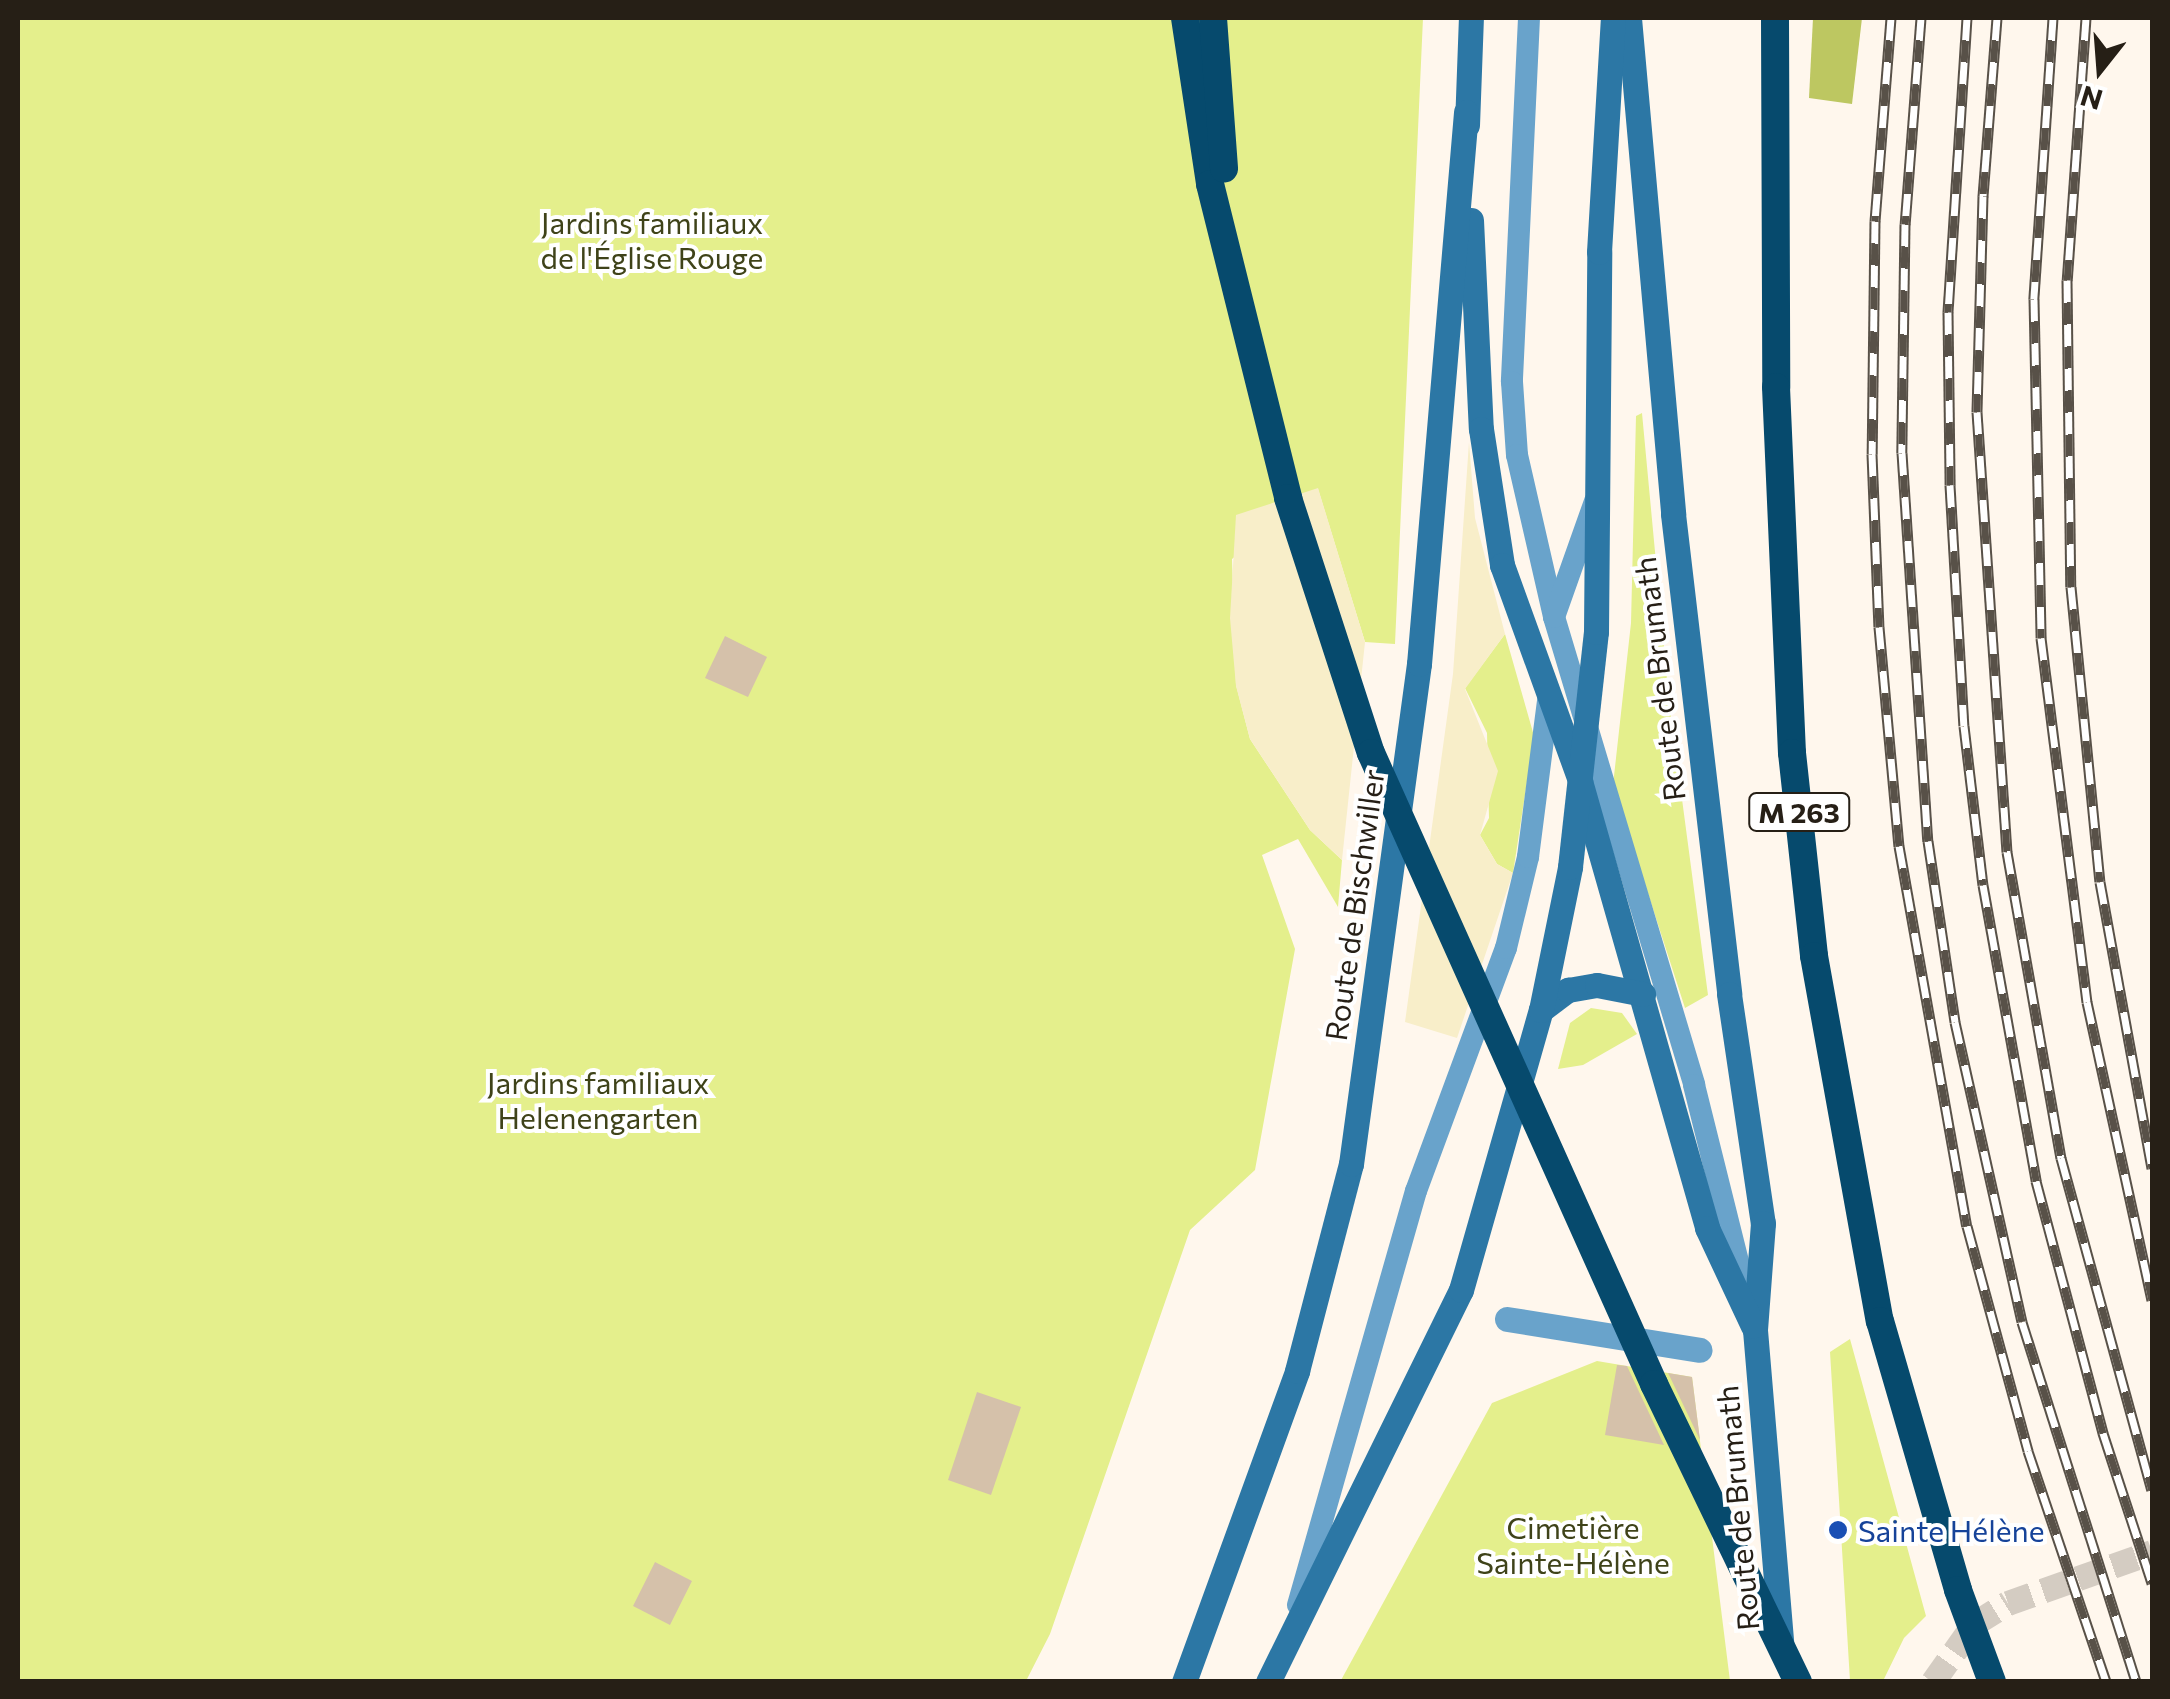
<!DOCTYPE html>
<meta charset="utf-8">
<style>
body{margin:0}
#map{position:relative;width:2170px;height:1699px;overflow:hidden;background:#fff7ed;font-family:Commissioner,sans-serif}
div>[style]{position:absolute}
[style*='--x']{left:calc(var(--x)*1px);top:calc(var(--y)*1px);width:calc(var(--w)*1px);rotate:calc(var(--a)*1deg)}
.green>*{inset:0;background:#e4ef8c}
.forest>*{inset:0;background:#bdc761}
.sand>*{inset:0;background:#f8eec9}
.building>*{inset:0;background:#d5c1aa}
.minor-tunnel>*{height:25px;margin-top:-12.5px;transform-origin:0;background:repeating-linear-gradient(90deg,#d4ccc2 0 25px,transparent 0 37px)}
.service>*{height:22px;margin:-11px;padding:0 11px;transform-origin:11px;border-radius:11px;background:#69a3cb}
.minor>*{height:25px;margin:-12.5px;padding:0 12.5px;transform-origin:12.5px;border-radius:12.5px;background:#69a3cb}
.secondary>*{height:25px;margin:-12.5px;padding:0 12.5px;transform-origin:12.5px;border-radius:12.5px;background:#2c77a5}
.trunk>*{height:28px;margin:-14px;padding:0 14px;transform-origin:14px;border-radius:14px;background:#064a6d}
.rail>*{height:11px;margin-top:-5.5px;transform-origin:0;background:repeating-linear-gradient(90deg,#fff 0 22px,#585148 0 44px);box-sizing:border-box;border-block:2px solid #585148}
.trunk-bridge>*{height:28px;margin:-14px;padding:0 14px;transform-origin:14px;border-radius:14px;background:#064a6d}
.dots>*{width:28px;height:28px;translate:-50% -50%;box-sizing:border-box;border:5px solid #fff;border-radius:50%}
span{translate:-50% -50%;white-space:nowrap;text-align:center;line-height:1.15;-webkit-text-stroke:8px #fff;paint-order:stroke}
.shield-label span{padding:2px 8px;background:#fff;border:2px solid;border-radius:8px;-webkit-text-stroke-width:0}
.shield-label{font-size:28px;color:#261f16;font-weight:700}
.park-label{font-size:30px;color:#3f4319}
.street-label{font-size:30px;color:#261f16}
.transit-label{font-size:30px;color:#164399}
.left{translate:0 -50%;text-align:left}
.frame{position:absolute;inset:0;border:20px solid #261f16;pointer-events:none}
.north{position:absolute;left:2050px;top:20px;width:100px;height:100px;-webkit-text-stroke:8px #fff;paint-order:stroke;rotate:197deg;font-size:28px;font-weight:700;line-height:40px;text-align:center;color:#261f16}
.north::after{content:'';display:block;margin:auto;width:35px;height:45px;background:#261f16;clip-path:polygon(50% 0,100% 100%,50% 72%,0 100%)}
</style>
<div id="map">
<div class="green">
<div style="clip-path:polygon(18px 18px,1423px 18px,1395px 644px,1365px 642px,1318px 489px,1232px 559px,1236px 685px,1250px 739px,1310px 830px,1342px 860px,1338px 907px,1298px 839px,1262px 855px,1295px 949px,1255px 1170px,1190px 1230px,1050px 1634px,1026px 1681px,18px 1681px)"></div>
<div style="clip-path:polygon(1642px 413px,1669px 701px,1708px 995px,1685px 1008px,1613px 785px,1631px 623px,1636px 416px)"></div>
<div style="clip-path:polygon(1505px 634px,1534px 736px,1513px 873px,1497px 864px,1480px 835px,1489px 818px,1487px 733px,1465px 688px)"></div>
<div style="clip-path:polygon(1591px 1008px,1622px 1013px,1637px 1034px,1583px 1065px,1558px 1069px,1570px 1023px)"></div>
<div style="clip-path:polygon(1850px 1339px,1926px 1616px,1904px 1638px,1883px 1681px,1850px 1681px,1830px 1352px)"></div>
<div style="clip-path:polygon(1597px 1361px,1692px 1377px,1730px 1681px,1340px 1682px,1492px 1403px)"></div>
</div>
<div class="forest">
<div style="clip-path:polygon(1813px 18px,1862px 18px,1852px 104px,1809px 98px)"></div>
</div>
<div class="sand">
<div style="clip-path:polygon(1469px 442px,1475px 518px,1505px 634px,1465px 689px,1498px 771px,1480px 835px,1497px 864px,1513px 873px,1457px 1038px,1405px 1022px,1453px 674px)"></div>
<div style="clip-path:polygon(1318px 488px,1365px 642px,1342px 860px,1310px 830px,1250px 739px,1236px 686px,1230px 618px,1236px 515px)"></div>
</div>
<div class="building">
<div style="clip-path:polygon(725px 636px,767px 657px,748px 697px,705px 678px)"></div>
<div style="clip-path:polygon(1617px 1365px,1627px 1366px,1664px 1445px,1605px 1435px)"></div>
<div style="clip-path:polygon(1668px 1373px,1692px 1377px,1700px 1440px,1670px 1377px)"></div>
<div style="clip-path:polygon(977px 1392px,1021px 1407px,991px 1495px,948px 1480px)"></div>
<div style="clip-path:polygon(655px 1562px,692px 1581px,670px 1625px,633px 1606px)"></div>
</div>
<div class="minor-tunnel">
<div style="--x:1933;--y:1682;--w:71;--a:-54.7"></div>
<div style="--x:1974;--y:1624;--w:40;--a:-32"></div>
<div style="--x:2008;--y:1603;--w:153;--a:-19.5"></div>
</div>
<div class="service">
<div style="--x:1529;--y:18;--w:364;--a:92.7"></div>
<div style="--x:1512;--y:382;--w:73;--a:86.1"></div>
<div style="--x:1517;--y:455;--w:166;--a:77.1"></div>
<div style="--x:1554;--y:617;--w:488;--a:73.3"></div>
<div style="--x:1694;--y:1085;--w:219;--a:76"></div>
<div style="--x:1554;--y:617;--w:123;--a:-70.5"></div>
<div style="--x:1298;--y:1605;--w:430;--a:-74.1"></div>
<div style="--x:1416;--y:1191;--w:259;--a:-69.7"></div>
<div style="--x:1506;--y:948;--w:94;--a:-76.4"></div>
<div style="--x:1528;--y:857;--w:164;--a:-82.7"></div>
</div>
<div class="minor">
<div style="--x:1507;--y:1319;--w:195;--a:9.1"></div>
</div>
<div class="secondary">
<div style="--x:1629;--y:18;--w:498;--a:84.9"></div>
<div style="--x:1673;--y:514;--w:483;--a:83.3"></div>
<div style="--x:1729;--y:994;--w:232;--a:81.6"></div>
<div style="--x:1763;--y:1223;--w:107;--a:94.3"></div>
<div style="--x:1755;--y:1330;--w:313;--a:85.2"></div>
<div style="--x:1467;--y:125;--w:107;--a:-87.9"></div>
<div style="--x:1471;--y:220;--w:209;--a:87.3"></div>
<div style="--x:1481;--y:429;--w:138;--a:81.2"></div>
<div style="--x:1502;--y:565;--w:230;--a:70.1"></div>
<div style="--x:1580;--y:781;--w:465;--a:74.1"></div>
<div style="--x:1707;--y:1228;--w:108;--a:64.9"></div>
<div style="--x:1541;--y:1010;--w:34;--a:-37"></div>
<div style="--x:1568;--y:990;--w:29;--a:-10"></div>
<div style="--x:1597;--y:985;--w:47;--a:11.1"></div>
<div style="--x:1184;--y:1682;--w:331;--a:-70"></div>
<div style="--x:1297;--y:1371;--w:214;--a:-75.4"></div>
<div style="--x:1351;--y:1164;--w:505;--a:-82.26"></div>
<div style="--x:1419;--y:664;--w:554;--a:-85.13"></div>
<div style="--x:1268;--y:1682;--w:437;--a:-63.8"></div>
<div style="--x:1461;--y:1290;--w:291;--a:-74.1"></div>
<div style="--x:1541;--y:1010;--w:146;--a:-78.5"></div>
<div style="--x:1570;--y:867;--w:236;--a:-83.7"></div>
<div style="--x:1596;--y:632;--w:380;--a:-89.5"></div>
<div style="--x:1599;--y:252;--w:234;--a:-86.6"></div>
</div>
<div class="trunk">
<div style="--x:1185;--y:18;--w:168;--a:81.4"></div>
<div style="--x:1210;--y:184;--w:324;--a:76"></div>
<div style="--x:1213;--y:18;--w:151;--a:85.8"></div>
<div style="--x:1775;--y:18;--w:369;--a:89.8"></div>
<div style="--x:1776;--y:387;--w:366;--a:87.5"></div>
<div style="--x:1792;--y:753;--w:204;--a:83.8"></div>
<div style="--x:1814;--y:956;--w:371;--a:79.8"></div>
<div style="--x:1880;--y:1321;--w:280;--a:73.8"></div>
</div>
<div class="rail">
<div style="--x:1891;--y:18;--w:204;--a:94.5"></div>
<div style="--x:1875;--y:221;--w:233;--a:90.7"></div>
<div style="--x:1872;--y:454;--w:173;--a:87.7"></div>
<div style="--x:1879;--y:627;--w:220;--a:84.8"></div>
<div style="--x:1899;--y:846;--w:386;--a:79.9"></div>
<div style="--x:1967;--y:1226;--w:233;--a:74.8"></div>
<div style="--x:2028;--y:1451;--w:244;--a:71.3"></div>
<div style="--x:1921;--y:18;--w:207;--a:94.4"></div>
<div style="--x:1905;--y:224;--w:229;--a:90.8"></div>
<div style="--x:1902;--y:453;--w:389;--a:86.2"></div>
<div style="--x:1928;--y:841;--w:183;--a:81.5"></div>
<div style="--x:1955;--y:1022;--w:307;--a:77.4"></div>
<div style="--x:2022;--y:1322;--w:378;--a:72.4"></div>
<div style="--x:1967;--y:18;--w:295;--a:93.7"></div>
<div style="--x:1948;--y:312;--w:173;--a:89.3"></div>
<div style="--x:1950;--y:485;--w:241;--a:86.7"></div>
<div style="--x:1964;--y:726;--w:160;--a:83.2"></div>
<div style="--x:1983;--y:885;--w:301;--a:79.8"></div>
<div style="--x:2036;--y:1181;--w:261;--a:75.1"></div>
<div style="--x:2103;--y:1433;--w:158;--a:71.9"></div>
<div style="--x:1997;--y:18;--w:179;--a:94.5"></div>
<div style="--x:1983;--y:196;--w:216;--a:91.6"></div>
<div style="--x:1977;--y:412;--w:441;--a:86.1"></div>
<div style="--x:2007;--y:852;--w:311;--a:80"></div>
<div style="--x:2061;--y:1158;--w:344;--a:74.7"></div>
<div style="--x:2053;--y:18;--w:282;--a:93.9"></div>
<div style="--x:2034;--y:299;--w:339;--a:88.8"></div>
<div style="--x:2041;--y:638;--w:367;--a:82.8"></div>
<div style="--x:2087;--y:1002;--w:305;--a:77.7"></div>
<div style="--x:2086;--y:18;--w:263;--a:94.1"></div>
<div style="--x:2067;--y:280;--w:307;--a:89.3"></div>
<div style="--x:2071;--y:587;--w:296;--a:84.4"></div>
<div style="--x:2100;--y:882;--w:291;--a:79.7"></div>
</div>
<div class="trunk-bridge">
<div style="--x:1288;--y:498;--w:268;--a:72"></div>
<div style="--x:1371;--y:753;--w:692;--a:65.84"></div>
<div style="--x:1654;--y:1384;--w:331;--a:64.2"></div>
<div style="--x:1958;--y:1590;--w:98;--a:69.7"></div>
</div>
<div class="dots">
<div style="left:1838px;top:1530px;background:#1a4fb4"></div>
</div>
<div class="shield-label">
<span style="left:1799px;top:812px">M 263</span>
</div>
<div class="park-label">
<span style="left:652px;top:239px">Jardins familiaux<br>de l'Église Rouge</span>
<span style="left:598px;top:1099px">Jardins familiaux<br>Helenengarten</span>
<span style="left:1573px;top:1544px">Cimetière<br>Sainte-Hélène</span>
</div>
<div class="street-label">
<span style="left:1659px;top:679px;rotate:-97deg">Route de Brumath</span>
<span style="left:1354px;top:905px;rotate:-82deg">Route de Bischwiller</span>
<span style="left:1737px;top:1508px;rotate:-95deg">Route de Brumath</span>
</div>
<div class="transit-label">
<span class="left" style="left:1858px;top:1530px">Sainte Hélène</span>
</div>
<div class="frame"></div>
<div class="north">N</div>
</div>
